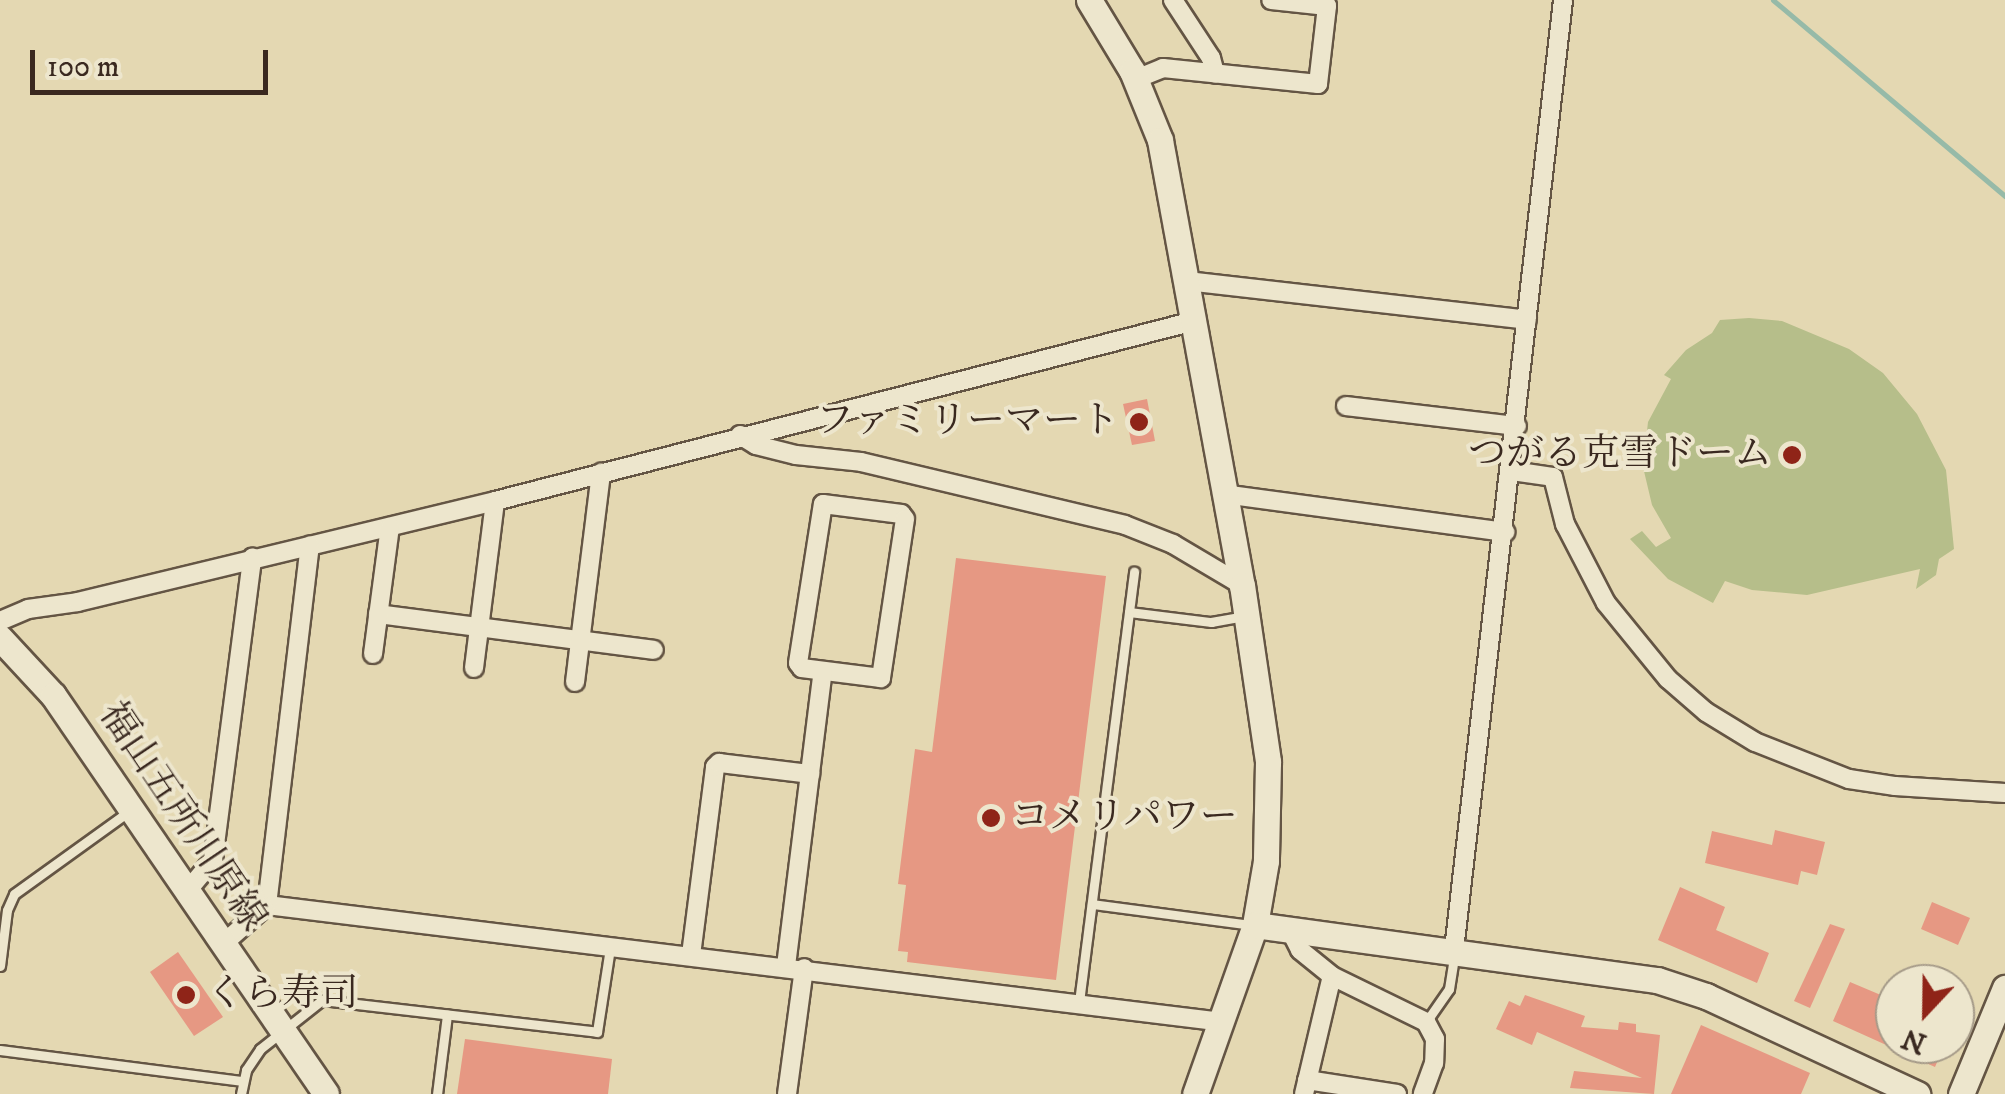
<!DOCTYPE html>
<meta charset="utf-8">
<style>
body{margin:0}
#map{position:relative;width:2005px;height:1094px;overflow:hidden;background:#e4d8b2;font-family:"IM FELL DW Pica","Noto Serif JP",serif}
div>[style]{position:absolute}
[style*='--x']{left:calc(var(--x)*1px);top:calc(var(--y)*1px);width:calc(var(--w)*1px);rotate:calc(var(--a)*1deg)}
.green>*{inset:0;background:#b6be8a}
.stream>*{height:5px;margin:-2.5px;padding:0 2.5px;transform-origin:2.5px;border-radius:2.5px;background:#96baa8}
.building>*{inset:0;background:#e69883}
.roads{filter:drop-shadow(2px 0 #645544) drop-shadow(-2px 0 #645544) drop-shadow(0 2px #645544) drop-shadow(0 -2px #645544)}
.lane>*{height:9px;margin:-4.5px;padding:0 4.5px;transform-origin:4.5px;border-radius:4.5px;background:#ede6cd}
.street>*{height:18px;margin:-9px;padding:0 9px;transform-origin:9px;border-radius:9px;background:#ede6cd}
.secondary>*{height:25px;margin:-12.5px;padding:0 12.5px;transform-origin:12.5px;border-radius:12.5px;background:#ede6cd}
.dots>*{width:28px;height:28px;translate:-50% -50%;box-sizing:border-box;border:5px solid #ede6cd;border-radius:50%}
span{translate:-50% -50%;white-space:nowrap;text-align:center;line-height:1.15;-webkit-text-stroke:8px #ede6cd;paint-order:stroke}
.poi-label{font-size:38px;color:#3a2920}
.right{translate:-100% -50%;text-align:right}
.left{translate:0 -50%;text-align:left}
.street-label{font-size:38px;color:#3a2920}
.north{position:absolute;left:1875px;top:964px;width:100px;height:100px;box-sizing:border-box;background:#ede6cd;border:2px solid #a59a88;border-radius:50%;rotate:202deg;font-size:28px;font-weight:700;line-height:40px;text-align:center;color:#3a2920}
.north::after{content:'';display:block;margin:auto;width:35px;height:45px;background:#8f2418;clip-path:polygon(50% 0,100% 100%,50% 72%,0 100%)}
.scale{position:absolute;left:30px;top:50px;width:238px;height:45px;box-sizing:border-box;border:5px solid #3a2920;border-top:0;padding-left:12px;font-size:30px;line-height:35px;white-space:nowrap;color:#3a2920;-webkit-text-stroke:8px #ede6cd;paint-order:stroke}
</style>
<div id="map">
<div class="green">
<div style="clip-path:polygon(1749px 318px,1782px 321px,1849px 349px,1883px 373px,1917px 414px,1946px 470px,1954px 549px,1939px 559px,1936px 575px,1916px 589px,1920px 569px,1807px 595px,1752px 590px,1725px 581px,1713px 603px,1668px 579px,1630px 539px,1642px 531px,1656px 547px,1671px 538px,1652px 505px,1643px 467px,1648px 422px,1671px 379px,1664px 375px,1686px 350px,1712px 333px,1720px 320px)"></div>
</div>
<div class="stream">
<div style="--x:1773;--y:0;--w:304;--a:40.2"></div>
</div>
<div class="building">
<div style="clip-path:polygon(1147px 399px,1155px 441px,1132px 445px,1123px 404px)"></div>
<div style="clip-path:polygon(956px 558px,1106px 576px,1056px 980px,907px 962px,908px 952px,898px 951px,906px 885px,898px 884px,915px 749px,932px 752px)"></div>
<div style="clip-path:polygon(1775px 830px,1825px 842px,1817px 875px,1801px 871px,1798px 885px,1705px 863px,1712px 831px,1772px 845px)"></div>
<div style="clip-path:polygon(1680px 887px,1725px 907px,1716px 930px,1769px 953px,1757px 983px,1658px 940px)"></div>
<div style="clip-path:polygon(1932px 902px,1970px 918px,1958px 945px,1921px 929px)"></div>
<div style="clip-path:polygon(1830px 924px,1845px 929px,1810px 1008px,1794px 1001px)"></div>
<div style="clip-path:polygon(178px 952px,223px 1017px,194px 1036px,150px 972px)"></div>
<div style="clip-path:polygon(1850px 982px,1895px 1001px,1895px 1044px,1945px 1044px,1935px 1067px,1833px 1021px)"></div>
<div style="clip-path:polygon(1525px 995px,1585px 1016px,1581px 1027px,1618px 1030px,1619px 1022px,1636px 1024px,1636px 1032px,1660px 1035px,1654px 1094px,1570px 1088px,1574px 1071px,1642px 1078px,1537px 1032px,1532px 1045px,1496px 1029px,1509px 1001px,1520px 1006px)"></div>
<div style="clip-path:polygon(1701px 1025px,1810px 1073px,1801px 1094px,1671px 1094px)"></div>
<div style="clip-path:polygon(465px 1039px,612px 1059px,608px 1094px,457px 1094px)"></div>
</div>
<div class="roads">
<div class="lane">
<div style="--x:1129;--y:612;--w:83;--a:7"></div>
<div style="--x:1211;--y:622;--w:35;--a:-10"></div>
<div style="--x:1092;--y:904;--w:161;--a:7.5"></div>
<div style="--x:0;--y:966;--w:56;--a:-82.9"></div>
<div style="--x:7;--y:910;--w:17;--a:-66"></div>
<div style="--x:14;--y:894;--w:144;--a:-35.7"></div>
<div style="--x:1079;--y:1002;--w:434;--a:-82.7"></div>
<div style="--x:1426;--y:1022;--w:40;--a:-55.1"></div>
<div style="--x:1449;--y:989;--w:32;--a:-81"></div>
<div style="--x:0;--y:1050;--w:245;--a:7.3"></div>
<div style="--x:241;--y:1094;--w:25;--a:-78"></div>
<div style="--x:246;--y:1070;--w:25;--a:-56"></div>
<div style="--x:260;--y:1049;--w:79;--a:-38.3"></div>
<div style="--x:322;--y:1000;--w:277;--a:6.6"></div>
<div style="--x:597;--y:1032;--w:85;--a:-81.2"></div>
<div style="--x:437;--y:1094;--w:80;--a:-82.8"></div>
</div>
<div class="street">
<div style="--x:1173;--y:0;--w:69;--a:56.8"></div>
<div style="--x:1211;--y:58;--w:16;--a:75"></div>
<div style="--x:1136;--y:79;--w:29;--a:-22"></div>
<div style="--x:1163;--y:68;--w:156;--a:5.9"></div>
<div style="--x:1318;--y:84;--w:79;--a:-83.4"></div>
<div style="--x:1327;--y:6;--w:56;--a:-173.9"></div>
<div style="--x:1187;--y:281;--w:342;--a:6.5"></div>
<div style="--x:1346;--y:406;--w:172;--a:6.7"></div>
<div style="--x:740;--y:435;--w:19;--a:32"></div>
<div style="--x:756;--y:445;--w:41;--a:14"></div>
<div style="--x:796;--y:455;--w:65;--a:6.1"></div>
<div style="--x:861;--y:462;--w:271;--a:13.4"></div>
<div style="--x:1125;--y:525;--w:52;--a:21.6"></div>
<div style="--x:1173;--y:544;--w:80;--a:30.7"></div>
<div style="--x:1512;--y:471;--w:41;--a:8.3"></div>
<div style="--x:1553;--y:477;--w:49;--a:75.7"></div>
<div style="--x:1565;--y:524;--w:89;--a:62.6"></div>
<div style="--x:1606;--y:603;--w:98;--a:50.8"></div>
<div style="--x:1668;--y:679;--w:50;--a:41"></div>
<div style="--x:1706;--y:712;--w:57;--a:31.5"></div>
<div style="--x:1755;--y:742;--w:101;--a:21.5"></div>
<div style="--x:1849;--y:779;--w:47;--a:8.7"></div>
<div style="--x:1895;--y:786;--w:110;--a:3.6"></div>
<div style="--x:1224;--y:494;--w:284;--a:7.7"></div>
<div style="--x:823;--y:504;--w:79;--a:7.3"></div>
<div style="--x:901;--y:514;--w:6;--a:51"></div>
<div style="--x:905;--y:519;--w:161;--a:98.6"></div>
<div style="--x:881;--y:678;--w:80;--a:-172.8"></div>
<div style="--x:802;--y:668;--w:6;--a:-129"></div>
<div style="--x:798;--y:663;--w:161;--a:-81.1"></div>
<div style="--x:378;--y:614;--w:278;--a:7.4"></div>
<div style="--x:0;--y:621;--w:30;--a:-23"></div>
<div style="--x:28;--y:609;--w:50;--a:-8"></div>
<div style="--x:78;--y:602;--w:429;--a:-13.6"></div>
<div style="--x:495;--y:501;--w:722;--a:-14.44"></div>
<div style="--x:373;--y:654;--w:128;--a:-82.4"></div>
<div style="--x:474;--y:668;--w:168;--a:-82.8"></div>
<div style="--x:575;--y:682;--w:211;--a:-82.9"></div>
<div style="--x:188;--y:890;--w:39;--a:-50"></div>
<div style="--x:213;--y:860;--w:305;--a:-82.6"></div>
<div style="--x:267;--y:905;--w:962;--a:6.98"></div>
<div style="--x:1290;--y:930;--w:22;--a:63"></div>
<div style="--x:1300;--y:950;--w:41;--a:39.1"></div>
<div style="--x:1332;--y:976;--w:105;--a:26.1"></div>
<div style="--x:1426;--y:1022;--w:19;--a:62"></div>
<div style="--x:1435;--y:1039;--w:24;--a:92"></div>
<div style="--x:1434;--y:1063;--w:33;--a:110"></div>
<div style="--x:223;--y:944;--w:59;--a:-41.6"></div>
<div style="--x:267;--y:905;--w:362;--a:-83.2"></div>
<div style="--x:1454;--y:950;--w:956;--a:-83.45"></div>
<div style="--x:691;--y:955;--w:190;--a:-82.7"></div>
<div style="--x:715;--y:767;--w:6;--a:-45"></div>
<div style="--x:719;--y:763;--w:92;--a:6.9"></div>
<div style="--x:786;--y:966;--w:297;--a:-82.9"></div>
<div style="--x:1307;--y:1080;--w:91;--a:8.8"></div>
<div style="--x:787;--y:1094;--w:127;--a:-82.3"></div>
<div style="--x:1304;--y:1094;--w:121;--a:-76.7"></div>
</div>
<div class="secondary">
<div style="--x:1089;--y:0;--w:83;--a:58.8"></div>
<div style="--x:1132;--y:71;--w:74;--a:67.9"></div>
<div style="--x:1160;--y:140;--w:452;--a:79.6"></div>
<div style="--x:1242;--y:585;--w:179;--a:81.6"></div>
<div style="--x:1268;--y:762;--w:99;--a:91.2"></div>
<div style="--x:1266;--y:861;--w:65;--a:99.8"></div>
<div style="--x:1255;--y:925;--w:179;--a:109.5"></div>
<div style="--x:0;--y:638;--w:78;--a:47.1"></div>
<div style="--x:53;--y:695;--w:483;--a:55.6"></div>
<div style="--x:1255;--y:925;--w:406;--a:7.8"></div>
<div style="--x:1657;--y:980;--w:52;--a:18.1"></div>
<div style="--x:1706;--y:996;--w:233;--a:24.9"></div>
<div style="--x:1961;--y:1094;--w:115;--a:-67.5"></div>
</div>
</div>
<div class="dots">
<div style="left:1139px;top:422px;background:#8f2418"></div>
<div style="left:1792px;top:455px;background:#8f2418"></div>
<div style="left:991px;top:818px;background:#8f2418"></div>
<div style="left:186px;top:995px;background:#8f2418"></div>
</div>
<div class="poi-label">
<span class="right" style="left:1119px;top:422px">ファミリーマート</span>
<span class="right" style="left:1772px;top:455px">つがる克雪ドーム</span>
<span class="left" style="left:1011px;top:818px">コメリパワー</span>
<span class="left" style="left:206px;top:995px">くら寿司</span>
</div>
<div class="street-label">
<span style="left:182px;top:817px;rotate:56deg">福山五所川原線</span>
</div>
<div class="north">N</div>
<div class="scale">100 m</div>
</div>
